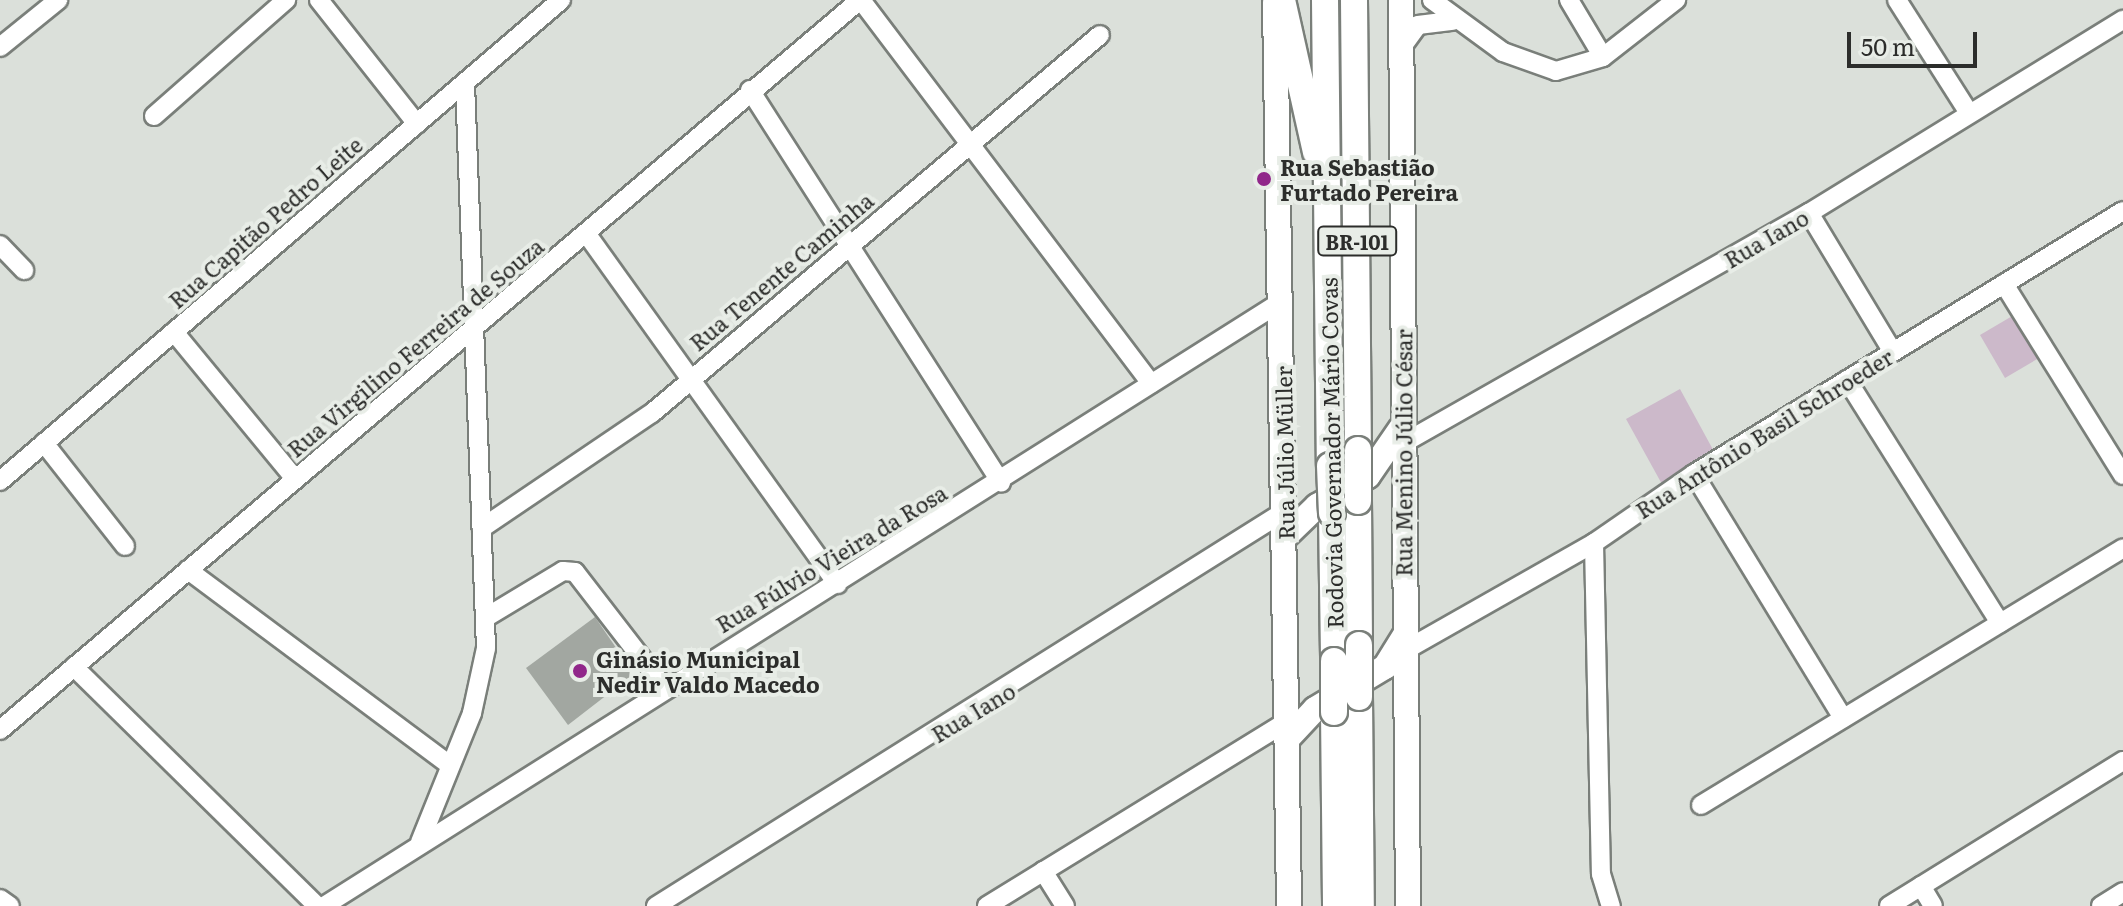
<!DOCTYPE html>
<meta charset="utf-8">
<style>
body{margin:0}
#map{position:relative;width:2123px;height:906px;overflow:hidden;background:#dbe0da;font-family:Literata,serif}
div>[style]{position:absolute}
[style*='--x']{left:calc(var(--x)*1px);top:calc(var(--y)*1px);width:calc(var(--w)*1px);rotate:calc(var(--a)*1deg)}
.green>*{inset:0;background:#ccb9ca}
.building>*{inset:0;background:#a2a7a1}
.roads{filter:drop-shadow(2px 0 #7a7f7a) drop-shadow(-2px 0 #7a7f7a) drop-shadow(0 2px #7a7f7a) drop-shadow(0 -2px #7a7f7a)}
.minor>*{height:18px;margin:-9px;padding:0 9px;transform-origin:9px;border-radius:9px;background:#fff}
.major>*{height:24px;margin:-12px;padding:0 12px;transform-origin:12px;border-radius:12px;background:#fff}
.highway>*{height:26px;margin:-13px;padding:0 13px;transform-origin:13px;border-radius:13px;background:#fff}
.bridges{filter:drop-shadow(2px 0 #7a7f7a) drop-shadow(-2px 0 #7a7f7a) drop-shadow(0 2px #7a7f7a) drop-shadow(0 -2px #7a7f7a)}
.highway-bridge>*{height:26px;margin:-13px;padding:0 13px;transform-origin:13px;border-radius:13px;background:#fff}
.dots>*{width:22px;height:22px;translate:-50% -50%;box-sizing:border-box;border:4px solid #e8ede7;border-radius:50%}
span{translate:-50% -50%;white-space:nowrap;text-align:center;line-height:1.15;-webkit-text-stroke:8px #e8ede7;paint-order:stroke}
.shield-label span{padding:2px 6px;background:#e8ede7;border:2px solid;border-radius:6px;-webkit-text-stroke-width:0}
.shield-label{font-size:20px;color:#2c2d2b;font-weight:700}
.poi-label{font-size:22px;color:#2c2d2b;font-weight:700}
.left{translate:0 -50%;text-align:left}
.street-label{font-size:22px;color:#2c2d2b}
.scale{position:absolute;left:1847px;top:32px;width:130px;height:36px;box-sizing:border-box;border:4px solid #2c2d2b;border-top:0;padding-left:10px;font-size:24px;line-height:28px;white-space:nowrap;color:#2c2d2b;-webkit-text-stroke:6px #e8ede7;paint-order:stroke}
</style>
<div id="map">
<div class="green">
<div style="clip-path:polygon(2014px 315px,2039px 358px,2005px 378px,1980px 335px)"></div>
<div style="clip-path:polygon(1680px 389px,1717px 457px,1663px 486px,1626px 419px)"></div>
</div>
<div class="building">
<div style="clip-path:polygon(595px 617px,634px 674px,568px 725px,526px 668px)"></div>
</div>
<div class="roads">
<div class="minor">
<div style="--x:319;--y:0;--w:158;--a:51.7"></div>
<div style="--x:861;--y:0;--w:481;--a:52.9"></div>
<div style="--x:1432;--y:0;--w:88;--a:36.2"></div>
<div style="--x:1503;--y:52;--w:56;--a:19.7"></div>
<div style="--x:1556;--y:71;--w:49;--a:-16.6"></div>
<div style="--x:1603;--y:57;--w:93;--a:-38"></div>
<div style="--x:1569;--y:0;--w:66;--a:59.2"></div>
<div style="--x:1897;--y:0;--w:134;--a:57.5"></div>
<div style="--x:0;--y:47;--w:75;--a:-39"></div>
<div style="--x:1402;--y:47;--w:27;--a:-54"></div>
<div style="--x:1418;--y:25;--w:35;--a:-7"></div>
<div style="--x:750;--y:90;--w:466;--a:57.4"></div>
<div style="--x:154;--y:116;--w:176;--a:-41.3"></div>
<div style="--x:1809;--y:213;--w:162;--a:58.9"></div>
<div style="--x:586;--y:233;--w:432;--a:54.4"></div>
<div style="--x:0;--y:245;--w:35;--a:46"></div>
<div style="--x:2004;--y:284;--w:225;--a:58.1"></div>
<div style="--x:174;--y:332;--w:190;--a:50.5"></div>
<div style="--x:1847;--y:380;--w:287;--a:57.8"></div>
<div style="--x:44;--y:443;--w:131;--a:51.8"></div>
<div style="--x:1402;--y:444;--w:468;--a:-29.6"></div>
<div style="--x:1809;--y:213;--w:369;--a:-31.6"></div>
<div style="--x:1694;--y:474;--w:286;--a:58.6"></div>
<div style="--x:0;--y:481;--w:739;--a:-40.61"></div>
<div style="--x:482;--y:528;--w:205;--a:-34.1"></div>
<div style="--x:652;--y:413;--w:586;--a:-40.16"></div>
<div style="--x:1594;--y:543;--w:331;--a:88.8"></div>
<div style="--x:1601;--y:874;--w:34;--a:73"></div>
<div style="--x:188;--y:570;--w:324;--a:36.7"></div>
<div style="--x:485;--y:618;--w:91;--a:-31.1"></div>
<div style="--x:563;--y:571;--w:12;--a:5"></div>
<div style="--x:575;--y:572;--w:144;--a:52.3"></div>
<div style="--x:1404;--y:651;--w:219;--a:-29.6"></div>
<div style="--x:1594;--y:543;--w:121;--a:-34.6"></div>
<div style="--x:1694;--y:474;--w:503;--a:-31.51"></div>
<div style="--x:74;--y:667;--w:341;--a:44.5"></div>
<div style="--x:0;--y:730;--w:1128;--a:-40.33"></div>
<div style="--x:1701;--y:805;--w:494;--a:-31.3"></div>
<div style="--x:420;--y:842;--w:139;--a:-68"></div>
<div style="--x:472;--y:713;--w:66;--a:-77.8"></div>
<div style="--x:486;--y:648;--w:565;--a:-92.13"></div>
<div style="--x:1043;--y:871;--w:41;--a:57.8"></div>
<div style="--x:1921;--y:886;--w:23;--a:59"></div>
<div style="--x:0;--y:899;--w:12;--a:35"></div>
<div style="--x:324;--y:906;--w:1133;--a:-32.27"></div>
<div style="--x:656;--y:906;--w:743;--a:-32.13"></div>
<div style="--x:987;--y:906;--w:355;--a:-31.6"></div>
<div style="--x:1889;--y:906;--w:275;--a:-31.8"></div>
<div style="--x:2101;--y:906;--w:26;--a:-32"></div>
</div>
<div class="major">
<div style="--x:1401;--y:0;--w:906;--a:89.56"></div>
<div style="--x:1275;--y:2;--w:904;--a:89.11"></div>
<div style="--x:1286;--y:536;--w:43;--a:-44.1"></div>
<div style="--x:1317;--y:506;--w:59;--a:-30.5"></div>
<div style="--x:1368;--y:476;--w:58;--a:-55.5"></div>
<div style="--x:1289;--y:737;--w:38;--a:-47"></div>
<div style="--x:1315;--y:709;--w:82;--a:-31"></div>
<div style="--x:1385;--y:667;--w:36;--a:-58"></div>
</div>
<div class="highway">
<div style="--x:1282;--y:0;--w:156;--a:77.4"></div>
<div style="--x:1325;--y:0;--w:466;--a:89.4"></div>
<div style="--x:1354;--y:0;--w:450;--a:89.5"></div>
<div style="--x:1358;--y:501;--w:144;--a:89.6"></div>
<div style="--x:1332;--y:513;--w:148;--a:89.2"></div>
<div style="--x:1359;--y:697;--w:209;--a:89.5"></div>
<div style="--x:1334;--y:712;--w:194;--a:89.4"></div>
</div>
</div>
<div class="bridges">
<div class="highway-bridge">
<div style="--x:1358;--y:450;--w:51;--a:90"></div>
<div style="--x:1330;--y:466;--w:47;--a:87.6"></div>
<div style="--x:1359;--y:645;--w:52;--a:90"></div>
<div style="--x:1334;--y:661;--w:51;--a:90"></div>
</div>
</div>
<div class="dots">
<div style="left:1264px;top:179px;background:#91278a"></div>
<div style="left:580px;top:671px;background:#91278a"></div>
</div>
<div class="shield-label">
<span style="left:1357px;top:241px">BR-101</span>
</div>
<div class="poi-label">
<span class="left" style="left:1280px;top:179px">Rua Sebastião<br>Furtado Pereira</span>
<span class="left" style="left:596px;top:671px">Ginásio Municipal<br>Nedir Valdo Macedo</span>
</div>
<div class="street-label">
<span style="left:265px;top:222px;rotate:-41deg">Rua Capitão Pedro Leite</span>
<span style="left:1766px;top:238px;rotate:-30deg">Rua Iano</span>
<span style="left:781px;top:271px;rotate:-40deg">Rua Tenente Caminha</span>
<span style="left:415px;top:347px;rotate:-40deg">Rua Virgilino Ferreira de Souza</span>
<span style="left:1764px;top:433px;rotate:-32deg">Rua Antônio Basil Schroeder</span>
<span style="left:1284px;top:453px;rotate:-91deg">Rua Júlio Müller</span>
<span style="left:1331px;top:453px;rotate:-91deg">Rodovia Governador Mário Covas</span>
<span style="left:1403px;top:453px;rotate:-90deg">Rua Menino Júlio César</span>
<span style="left:831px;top:558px;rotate:-31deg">Rua Fúlvio Vieira da Rosa</span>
<span style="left:973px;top:712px;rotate:-31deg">Rua Iano</span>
</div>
<div class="scale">50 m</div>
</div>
